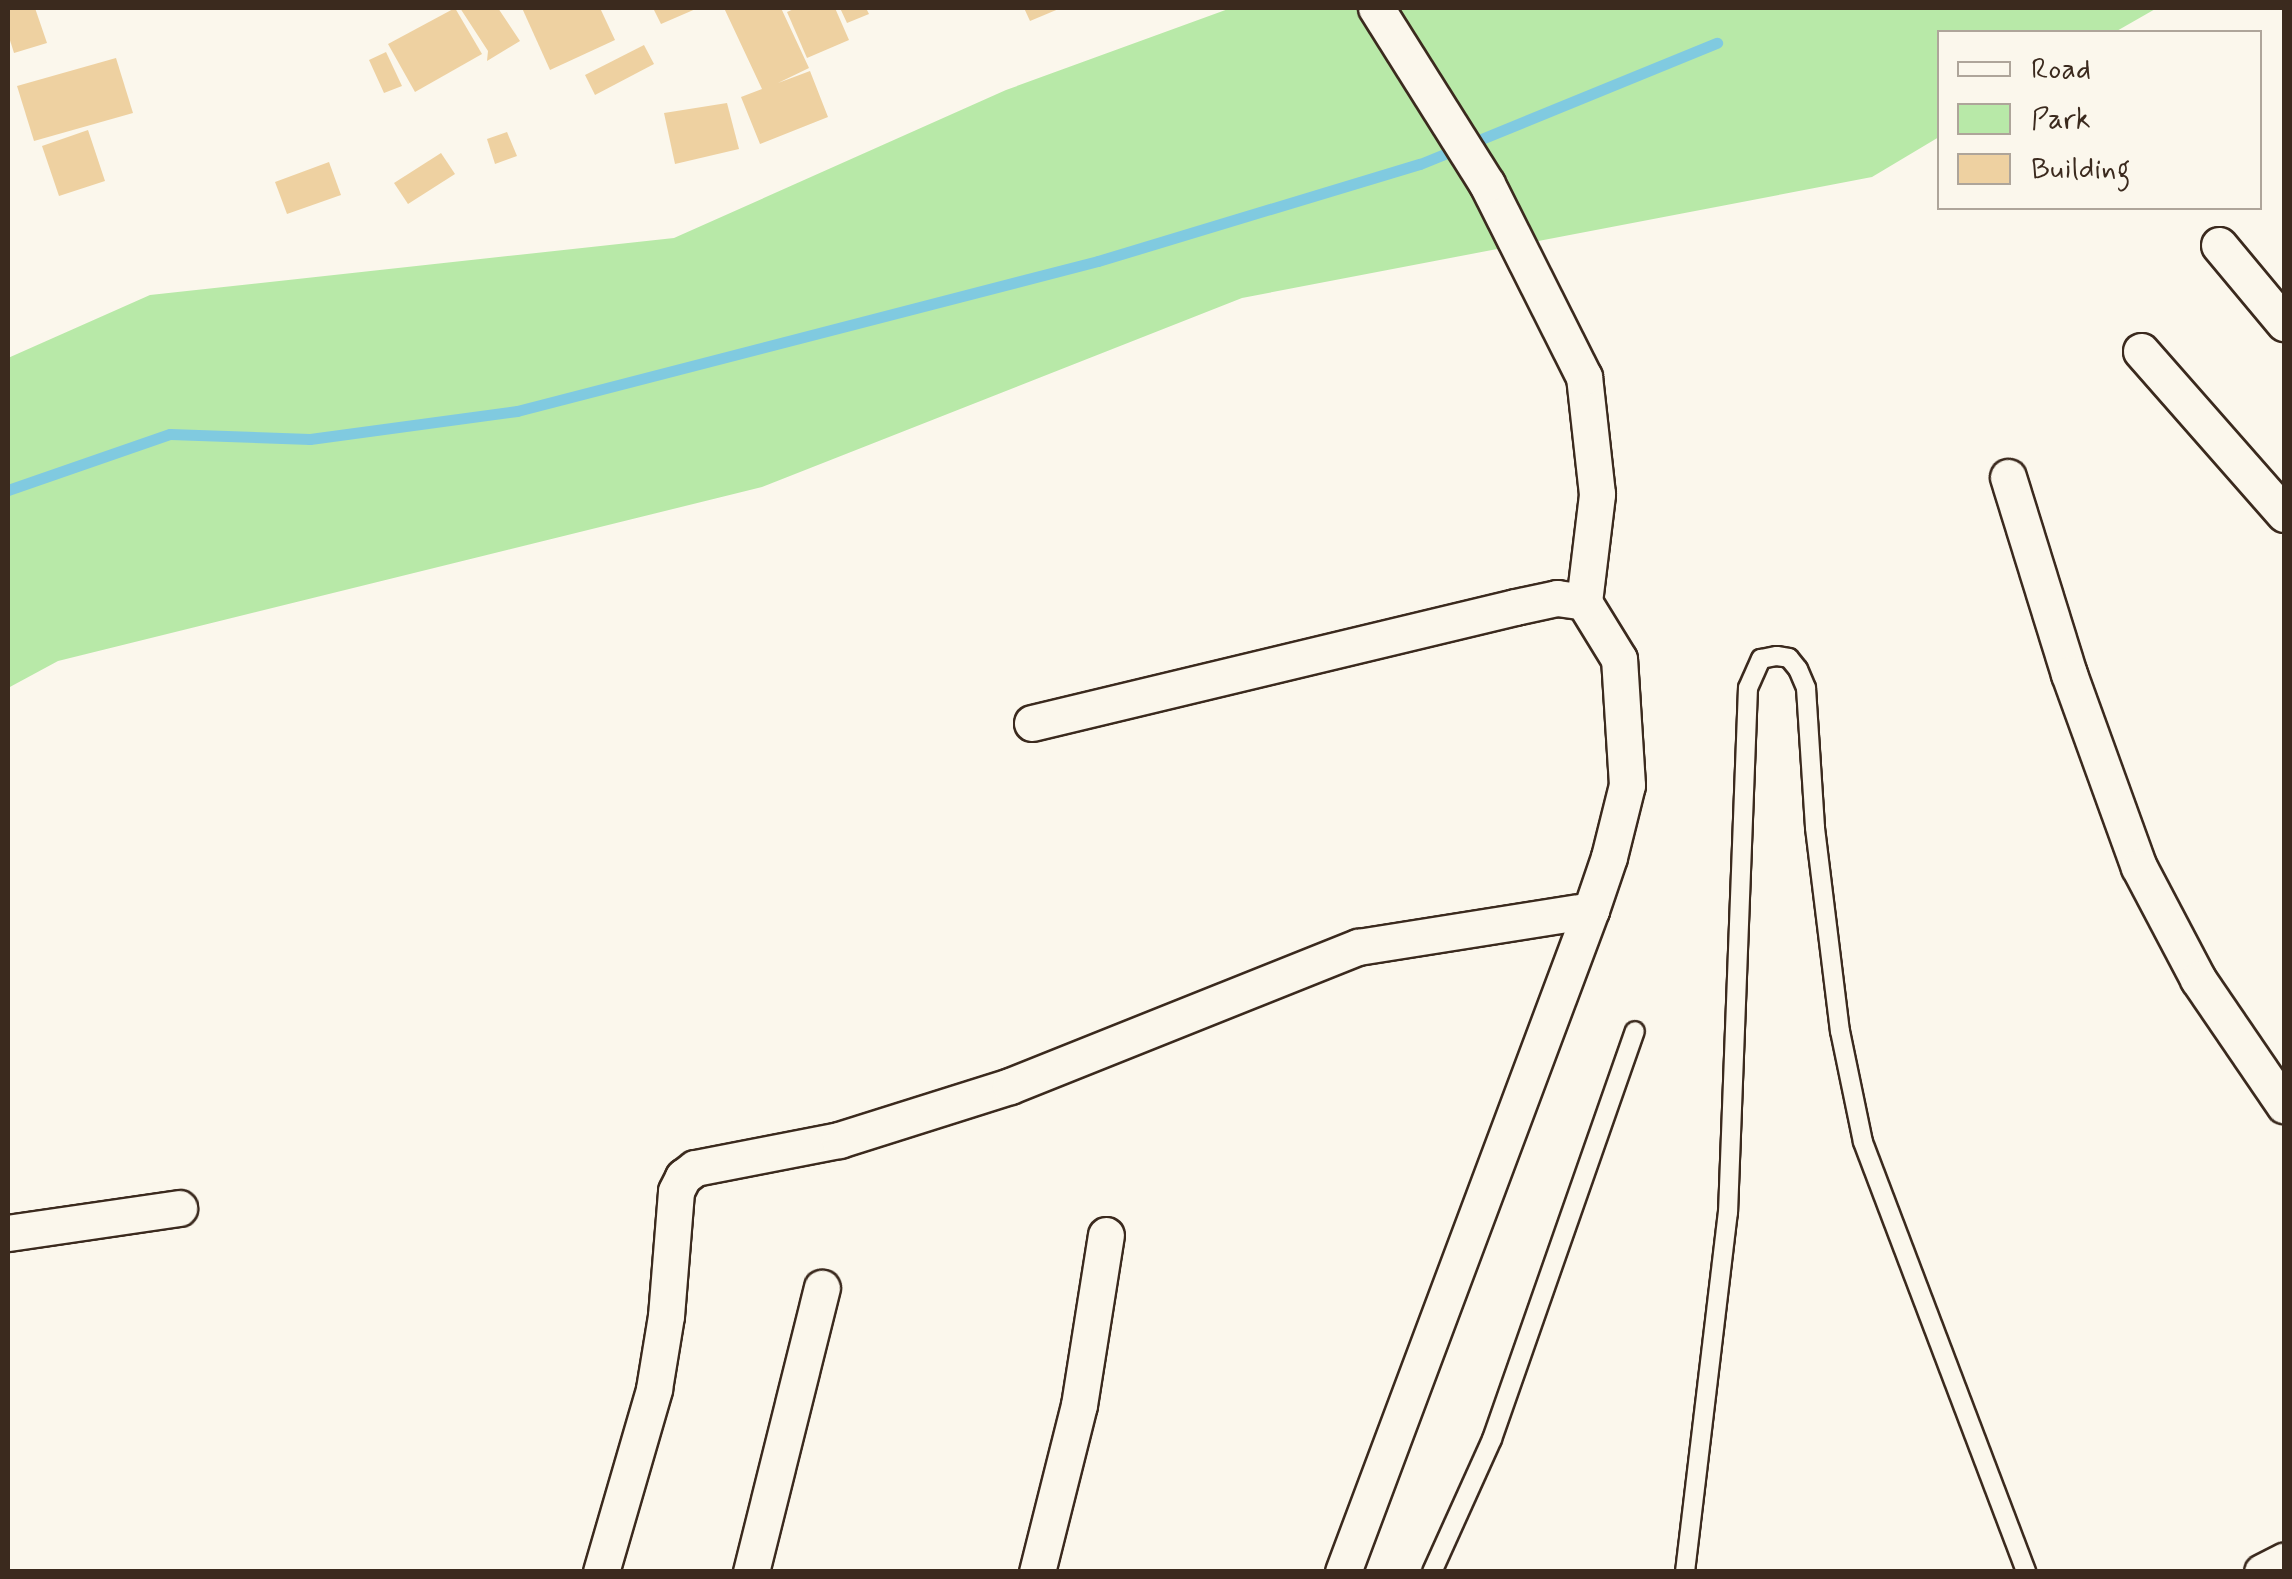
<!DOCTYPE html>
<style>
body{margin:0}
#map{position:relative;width:2292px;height:1579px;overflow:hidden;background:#fbf7ec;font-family:Mynerve,sans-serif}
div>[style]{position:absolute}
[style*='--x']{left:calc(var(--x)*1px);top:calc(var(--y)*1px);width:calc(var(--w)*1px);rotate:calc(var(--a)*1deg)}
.green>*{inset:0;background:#b8e9a8}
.stream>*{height:11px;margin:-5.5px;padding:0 5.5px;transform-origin:5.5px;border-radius:5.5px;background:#80cae0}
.building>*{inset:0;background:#eed1a1}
.roads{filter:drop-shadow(2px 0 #3b2a1e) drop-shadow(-2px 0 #3b2a1e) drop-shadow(0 2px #3b2a1e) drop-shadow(0 -2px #3b2a1e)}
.service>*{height:18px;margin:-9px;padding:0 9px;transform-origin:9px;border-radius:9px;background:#fbf7ec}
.minor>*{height:35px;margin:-17.5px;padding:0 17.5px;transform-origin:17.5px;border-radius:17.5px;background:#fbf7ec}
span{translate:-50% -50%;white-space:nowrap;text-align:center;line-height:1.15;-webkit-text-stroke:8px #fbf7ec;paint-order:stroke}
.frame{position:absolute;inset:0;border:10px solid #3b2a1e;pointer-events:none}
.legend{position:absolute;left:1937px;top:30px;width:325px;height:180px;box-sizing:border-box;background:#fbf7ec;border:2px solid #aea59a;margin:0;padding:12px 18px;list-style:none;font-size:30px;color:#3b2a1e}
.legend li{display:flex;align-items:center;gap:20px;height:50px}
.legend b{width:50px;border:2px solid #aea59a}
</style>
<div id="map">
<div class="green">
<div style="clip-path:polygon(1231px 8px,2157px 8px,2115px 32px,1940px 32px,1939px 137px,1872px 177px,1242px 298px,762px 487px,58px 661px,8px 688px,8px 358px,150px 295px,674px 238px,1006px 90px)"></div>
</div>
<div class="stream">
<div style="--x:8;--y:490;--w:171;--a:-19.1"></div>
<div style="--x:170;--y:434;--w:140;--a:2"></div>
<div style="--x:310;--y:439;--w:209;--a:-7.7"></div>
<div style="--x:517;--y:411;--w:600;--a:-14.48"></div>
<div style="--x:1098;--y:261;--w:336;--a:-16.8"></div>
<div style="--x:1420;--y:164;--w:321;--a:-22.2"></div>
</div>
<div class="building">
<div style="clip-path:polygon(8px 8px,35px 8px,47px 43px,14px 53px,8px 34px)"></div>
<div style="clip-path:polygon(455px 8px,482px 54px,415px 92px,388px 44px)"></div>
<div style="clip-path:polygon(460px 8px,498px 8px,520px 41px,487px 61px,488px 51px)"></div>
<div style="clip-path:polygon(522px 8px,600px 8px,615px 40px,550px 70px)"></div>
<div style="clip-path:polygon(653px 8px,698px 8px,661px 24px)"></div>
<div style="clip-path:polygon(724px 8px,781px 8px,809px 68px,778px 83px,810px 71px,828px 117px,760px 144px,741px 97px,762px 89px)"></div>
<div style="clip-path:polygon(796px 8px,835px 8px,849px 40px,807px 58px,787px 12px)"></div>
<div style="clip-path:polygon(840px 8px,866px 8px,869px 14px,847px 23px)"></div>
<div style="clip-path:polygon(1024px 8px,1061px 8px,1030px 21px)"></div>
<div style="clip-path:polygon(644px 45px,654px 64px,595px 95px,585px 75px)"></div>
<div style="clip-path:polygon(386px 52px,402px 86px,384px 93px,369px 60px)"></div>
<div style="clip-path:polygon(116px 58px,133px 113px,34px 141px,17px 86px)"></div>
<div style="clip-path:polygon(727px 103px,739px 149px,675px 164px,664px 113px)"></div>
<div style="clip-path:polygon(88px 130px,105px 181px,59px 196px,42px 146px)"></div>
<div style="clip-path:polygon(507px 132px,517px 156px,495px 164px,487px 139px)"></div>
<div style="clip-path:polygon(441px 153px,455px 174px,408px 204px,394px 183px)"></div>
<div style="clip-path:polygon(329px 162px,341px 195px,287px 214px,275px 182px)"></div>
</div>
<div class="roads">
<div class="service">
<div style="--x:1432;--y:1572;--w:146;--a:-65.7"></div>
<div style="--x:1492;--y:1439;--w:432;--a:-70.7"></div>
<div style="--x:1685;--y:1572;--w:362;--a:-83.2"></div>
<div style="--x:1728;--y:1213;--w:525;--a:-87.82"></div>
<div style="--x:1748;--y:688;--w:32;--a:-66"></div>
<div style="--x:1761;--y:659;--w:16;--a:-11"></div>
<div style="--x:1777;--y:656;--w:12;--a:9"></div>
<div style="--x:1789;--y:658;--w:14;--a:51"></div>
<div style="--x:1798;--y:669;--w:21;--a:67"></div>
<div style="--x:1806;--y:688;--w:140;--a:86.3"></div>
<div style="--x:1815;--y:828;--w:205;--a:83"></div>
<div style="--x:1840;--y:1031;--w:113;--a:78.3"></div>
<div style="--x:1863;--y:1142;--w:460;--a:69.2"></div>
</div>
<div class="minor">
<div style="--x:2219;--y:245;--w:102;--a:50.2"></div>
<div style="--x:2141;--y:351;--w:217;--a:48.7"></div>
<div style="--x:2008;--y:477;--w:206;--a:72.8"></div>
<div style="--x:2069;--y:674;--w:205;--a:70.1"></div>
<div style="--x:2139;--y:867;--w:127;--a:62.2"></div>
<div style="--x:2198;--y:979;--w:153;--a:55.7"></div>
<div style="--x:1032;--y:723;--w:497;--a:-13.5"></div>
<div style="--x:1515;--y:607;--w:43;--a:-12.1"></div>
<div style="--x:1557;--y:598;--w:27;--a:8"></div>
<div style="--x:8;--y:1233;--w:173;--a:-8.3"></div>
<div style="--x:601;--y:1572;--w:191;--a:-73.8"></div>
<div style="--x:654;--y:1389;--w:74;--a:-80.7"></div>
<div style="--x:666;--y:1316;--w:125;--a:-85.4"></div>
<div style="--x:676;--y:1191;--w:16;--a:-63"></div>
<div style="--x:683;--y:1177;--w:15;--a:-37"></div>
<div style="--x:695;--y:1168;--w:147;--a:-11"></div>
<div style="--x:839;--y:1140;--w:179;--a:-17.5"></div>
<div style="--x:1010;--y:1086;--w:375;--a:-21.8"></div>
<div style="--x:1358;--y:947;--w:236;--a:-9"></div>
<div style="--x:751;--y:1572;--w:293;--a:-76"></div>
<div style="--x:1037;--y:1572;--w:172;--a:-75.9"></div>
<div style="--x:1079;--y:1405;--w:172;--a:-81"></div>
<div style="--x:1343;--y:1572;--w:707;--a:-69.46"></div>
<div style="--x:1591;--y:910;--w:56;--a:-71.2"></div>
<div style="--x:1609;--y:857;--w:74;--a:-76"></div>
<div style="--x:1627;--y:785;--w:126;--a:-93.6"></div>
<div style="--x:1619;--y:659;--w:67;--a:-121.6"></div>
<div style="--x:1584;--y:602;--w:109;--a:-83.1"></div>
<div style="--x:1597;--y:494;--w:118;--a:-96.3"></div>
<div style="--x:1584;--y:377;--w:216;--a:-116.7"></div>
<div style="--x:1487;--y:184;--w:208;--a:-122.2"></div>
<div style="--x:2262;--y:1572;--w:25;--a:-27"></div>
</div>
</div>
<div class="frame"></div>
<ul class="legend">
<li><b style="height:12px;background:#fbf7ec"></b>Road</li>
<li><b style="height:28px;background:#b8e9a8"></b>Park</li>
<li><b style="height:28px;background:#eed1a1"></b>Building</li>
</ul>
</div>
